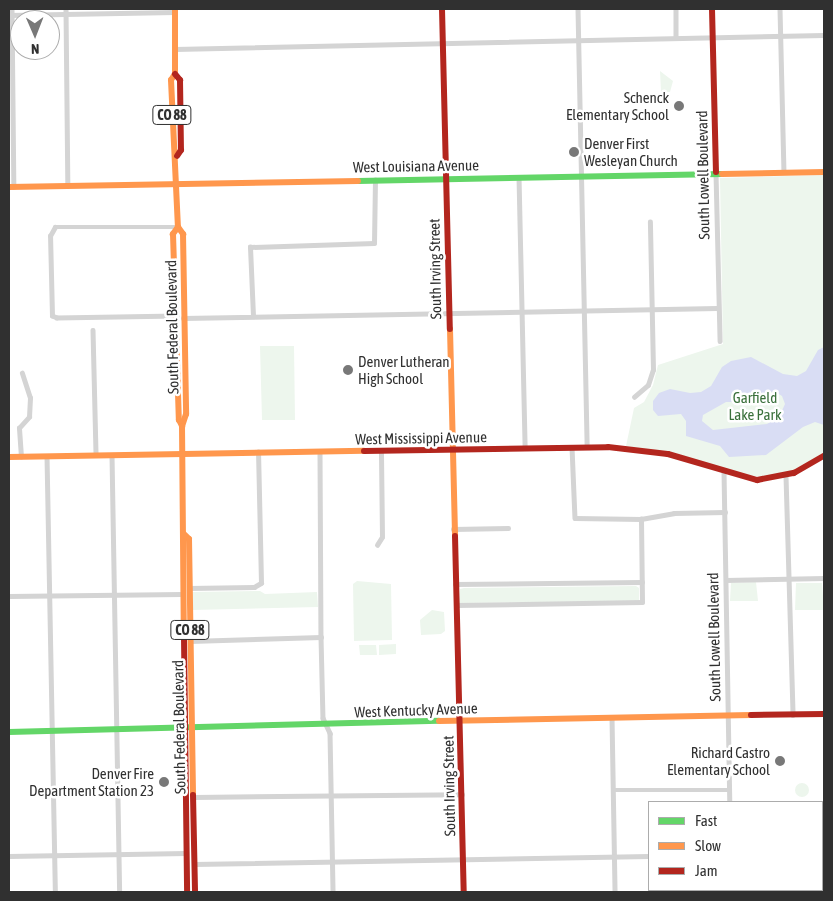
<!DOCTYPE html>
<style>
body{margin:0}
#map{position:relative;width:833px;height:901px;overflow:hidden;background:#fff;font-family:"Asap Condensed",sans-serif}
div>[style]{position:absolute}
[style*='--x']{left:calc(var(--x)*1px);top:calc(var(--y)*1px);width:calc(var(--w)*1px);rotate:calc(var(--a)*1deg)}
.green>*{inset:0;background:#edf6ed}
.round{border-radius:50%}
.water>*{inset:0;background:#d9ddf4}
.street>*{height:4.5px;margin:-2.25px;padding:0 2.25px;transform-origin:2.25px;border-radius:2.25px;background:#d4d4d4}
.fast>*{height:6px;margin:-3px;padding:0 3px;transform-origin:3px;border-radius:3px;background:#63d668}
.slow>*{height:6px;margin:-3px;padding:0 3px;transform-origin:3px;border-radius:3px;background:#ff974d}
.jam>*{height:6px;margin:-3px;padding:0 3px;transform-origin:3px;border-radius:3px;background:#b3261e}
.dots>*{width:14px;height:14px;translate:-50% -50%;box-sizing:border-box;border:2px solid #fff;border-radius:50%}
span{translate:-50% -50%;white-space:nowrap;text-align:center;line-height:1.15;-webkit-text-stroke:5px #fff;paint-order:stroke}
.shield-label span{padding:1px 4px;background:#fff;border:1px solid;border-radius:4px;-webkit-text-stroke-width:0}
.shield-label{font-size:14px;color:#303030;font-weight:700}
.poi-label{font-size:15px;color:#303030}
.right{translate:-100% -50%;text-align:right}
.left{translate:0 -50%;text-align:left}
.street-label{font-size:15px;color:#303030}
.park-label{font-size:15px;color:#3a703b}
.frame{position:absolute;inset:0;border:10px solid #303030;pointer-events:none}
.legend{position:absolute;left:648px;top:801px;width:175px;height:90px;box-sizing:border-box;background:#fff;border:1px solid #acacac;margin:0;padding:6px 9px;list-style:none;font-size:15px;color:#303030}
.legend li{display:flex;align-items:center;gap:10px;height:25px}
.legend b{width:25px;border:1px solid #acacac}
.north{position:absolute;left:10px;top:10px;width:50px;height:50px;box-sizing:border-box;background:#fff;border:1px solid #acacac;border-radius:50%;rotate:179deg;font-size:14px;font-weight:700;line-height:20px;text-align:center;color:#303030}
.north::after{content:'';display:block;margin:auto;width:18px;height:22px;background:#787878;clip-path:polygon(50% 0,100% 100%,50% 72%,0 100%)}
</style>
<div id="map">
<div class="green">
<div style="clip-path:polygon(660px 71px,673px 81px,670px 92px,661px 92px)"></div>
<div style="clip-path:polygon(824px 175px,824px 453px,790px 472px,766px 477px,744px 475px,678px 454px,626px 446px,634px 408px,644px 402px,653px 385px,658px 365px,723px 344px,720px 178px)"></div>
<div style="clip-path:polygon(260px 346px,294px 346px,295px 420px,262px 420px)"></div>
<div style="clip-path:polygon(357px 581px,391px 584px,392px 640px,354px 641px,353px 584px)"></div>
<div style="clip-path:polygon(756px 582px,758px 601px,730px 601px,731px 583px)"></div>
<div style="clip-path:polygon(796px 583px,822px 583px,824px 610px,795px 610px)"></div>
<div style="clip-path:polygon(636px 586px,639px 588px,639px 601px,459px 603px,460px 589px,464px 588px)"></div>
<div style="clip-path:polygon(260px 591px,265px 594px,317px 592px,318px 607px,192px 610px,192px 592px)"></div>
<div style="clip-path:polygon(432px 610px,444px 612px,445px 631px,441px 634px,421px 635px,420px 620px)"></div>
<div style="clip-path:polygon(396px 644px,396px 654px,379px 655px,379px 645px)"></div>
<div style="clip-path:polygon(359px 645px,376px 645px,377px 655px,360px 655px)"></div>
<div class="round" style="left:795px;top:783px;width:14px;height:14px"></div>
</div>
<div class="water">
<div style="clip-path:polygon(evenodd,824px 347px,824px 425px,815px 422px,803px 427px,766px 455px,729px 457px,720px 446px,686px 436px,686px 421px,681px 414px,658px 416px,653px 410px,653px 401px,659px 393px,670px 389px,690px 393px,701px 392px,711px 386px,722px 367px,731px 361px,751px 357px,783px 374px,797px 376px,806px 371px,818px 350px,824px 347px,774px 391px,782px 396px,785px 404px,779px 417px,767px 424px,713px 430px,702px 421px,703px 415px,726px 402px,745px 402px,774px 391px)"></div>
</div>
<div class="street">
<div style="--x:12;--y:9;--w:178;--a:89.4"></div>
<div style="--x:66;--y:9;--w:177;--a:89.4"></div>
<div style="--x:578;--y:9;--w:437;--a:88.8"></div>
<div style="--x:676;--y:9;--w:28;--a:90"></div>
<div style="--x:780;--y:9;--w:163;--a:88.6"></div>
<div style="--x:9;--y:15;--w:166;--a:-1"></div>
<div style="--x:175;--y:49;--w:649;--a:-1.24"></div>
<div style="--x:716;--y:173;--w:168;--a:88.6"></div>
<div style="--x:519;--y:177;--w:270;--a:88.7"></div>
<div style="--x:177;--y:316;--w:120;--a:179"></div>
<div style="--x:57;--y:318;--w:5;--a:-158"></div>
<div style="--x:52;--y:316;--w:80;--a:-91.4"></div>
<div style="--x:50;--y:236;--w:10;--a:-61"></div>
<div style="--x:55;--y:227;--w:123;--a:0"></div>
<div style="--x:253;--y:316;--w:69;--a:-92.5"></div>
<div style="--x:250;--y:247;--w:124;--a:-1.8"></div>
<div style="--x:374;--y:243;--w:63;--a:-89.1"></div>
<div style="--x:183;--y:318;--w:534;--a:-1.07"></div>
<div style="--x:93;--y:330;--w:125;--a:88.6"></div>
<div style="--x:634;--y:397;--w:18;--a:-41"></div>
<div style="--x:648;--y:385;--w:16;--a:-72"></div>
<div style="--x:653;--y:370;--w:148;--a:-91.2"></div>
<div style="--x:572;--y:447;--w:71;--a:87.6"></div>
<div style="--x:575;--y:518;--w:66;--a:0.9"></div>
<div style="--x:641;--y:519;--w:34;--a:-10"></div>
<div style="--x:674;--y:513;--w:51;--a:-1.1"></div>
<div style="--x:320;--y:452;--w:185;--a:89.7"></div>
<div style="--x:321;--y:637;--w:81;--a:88.6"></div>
<div style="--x:323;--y:718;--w:17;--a:65"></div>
<div style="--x:330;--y:733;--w:159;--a:88.9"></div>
<div style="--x:112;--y:455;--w:437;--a:89"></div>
<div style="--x:47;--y:456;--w:436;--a:88.9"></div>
<div style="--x:21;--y:457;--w:29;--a:-94"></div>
<div style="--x:19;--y:428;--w:15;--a:-48"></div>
<div style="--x:29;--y:417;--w:19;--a:-87"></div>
<div style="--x:30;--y:398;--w:26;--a:-108"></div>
<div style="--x:724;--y:471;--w:331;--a:89"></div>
<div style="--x:786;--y:476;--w:239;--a:88.3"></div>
<div style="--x:453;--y:529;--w:55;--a:-1"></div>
<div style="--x:377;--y:545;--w:9;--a:-58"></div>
<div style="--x:382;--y:537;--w:86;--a:-90.7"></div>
<div style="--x:726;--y:580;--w:98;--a:-1.2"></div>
<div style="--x:455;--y:584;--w:187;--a:-0.6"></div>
<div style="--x:189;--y:588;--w:65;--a:-0.9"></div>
<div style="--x:254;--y:587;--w:8;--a:-30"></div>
<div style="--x:261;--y:583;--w:131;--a:-91.3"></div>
<div style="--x:9;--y:596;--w:173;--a:-0.7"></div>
<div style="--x:456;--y:605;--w:186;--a:-0.9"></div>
<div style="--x:642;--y:602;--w:83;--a:-90.7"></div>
<div style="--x:190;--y:641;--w:131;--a:-1.7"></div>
<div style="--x:612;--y:717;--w:175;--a:89"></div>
<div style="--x:614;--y:790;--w:115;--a:0"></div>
<div style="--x:194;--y:797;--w:268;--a:-0.6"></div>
<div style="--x:822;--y:849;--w:2;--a:0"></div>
<div style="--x:9;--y:856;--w:177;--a:-1"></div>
<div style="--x:194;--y:864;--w:455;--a:-1"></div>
<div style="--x:731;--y:890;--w:2;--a:90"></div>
</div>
<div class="fast">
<div style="--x:358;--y:181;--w:364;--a:-1.1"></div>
<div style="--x:9;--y:732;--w:430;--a:-1.5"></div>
</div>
<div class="slow">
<div style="--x:175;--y:9;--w:65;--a:90"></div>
<div style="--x:175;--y:74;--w:7;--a:124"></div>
<div style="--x:171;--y:80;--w:147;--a:87.3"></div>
<div style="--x:178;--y:227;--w:9;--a:54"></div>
<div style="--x:183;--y:234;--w:180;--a:89"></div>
<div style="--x:186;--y:414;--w:13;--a:108"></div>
<div style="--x:722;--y:174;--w:102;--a:-1.1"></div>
<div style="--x:9;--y:187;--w:349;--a:-1"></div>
<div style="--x:178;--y:227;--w:9;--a:126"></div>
<div style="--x:173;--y:234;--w:186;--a:88.2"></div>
<div style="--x:179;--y:420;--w:7;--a:63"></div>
<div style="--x:182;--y:426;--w:211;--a:89.5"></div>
<div style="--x:450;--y:329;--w:207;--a:88.6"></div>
<div style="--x:9;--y:457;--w:355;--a:-1"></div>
<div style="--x:184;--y:534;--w:7;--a:45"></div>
<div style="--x:189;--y:539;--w:256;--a:89.1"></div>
<div style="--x:439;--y:721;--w:312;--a:-1.1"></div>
</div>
<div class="jam">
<div style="--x:442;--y:9;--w:320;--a:88.6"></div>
<div style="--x:712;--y:9;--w:163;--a:88.6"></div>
<div style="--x:175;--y:74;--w:8;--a:50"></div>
<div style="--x:180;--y:80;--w:70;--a:89.2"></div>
<div style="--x:181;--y:150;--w:7;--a:124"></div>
<div style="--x:364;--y:451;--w:244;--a:-0.9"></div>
<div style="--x:608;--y:447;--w:60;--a:6.7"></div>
<div style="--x:668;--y:454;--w:93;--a:16.3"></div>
<div style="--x:757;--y:480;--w:38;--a:-11"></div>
<div style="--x:794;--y:473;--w:34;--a:-30"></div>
<div style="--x:455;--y:536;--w:356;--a:88.6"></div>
<div style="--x:184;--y:637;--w:255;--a:89.3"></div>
<div style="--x:751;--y:715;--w:73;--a:-0.8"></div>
<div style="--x:193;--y:795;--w:97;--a:88.8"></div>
</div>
<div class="dots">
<div style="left:679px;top:106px;background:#787878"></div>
<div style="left:574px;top:152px;background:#787878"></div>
<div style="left:348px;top:370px;background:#787878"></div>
<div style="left:780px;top:761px;background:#787878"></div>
<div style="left:164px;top:782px;background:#787878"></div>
</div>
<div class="shield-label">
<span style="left:172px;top:115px">CO 88</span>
<span style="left:190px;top:630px">CO 88</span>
</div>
<div class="poi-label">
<span class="right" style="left:669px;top:106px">Schenck<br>Elementary School</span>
<span class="left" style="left:584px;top:152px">Denver First<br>Wesleyan Church</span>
<span class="left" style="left:358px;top:370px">Denver Lutheran<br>High School</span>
<span class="right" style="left:770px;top:761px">Richard Castro<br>Elementary School</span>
<span class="right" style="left:154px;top:782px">Denver Fire<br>Department Station 23</span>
</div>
<div class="street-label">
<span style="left:416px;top:166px;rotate:-1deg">West Louisiana Avenue</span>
<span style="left:703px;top:175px;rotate:-91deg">South Lowell Boulevard</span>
<span style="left:435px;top:269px;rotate:-91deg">South Irving Street</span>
<span style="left:172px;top:327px;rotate:-91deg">South Federal Boulevard</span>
<span style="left:421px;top:438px;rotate:-1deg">West Mississippi Avenue</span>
<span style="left:714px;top:637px;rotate:-91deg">South Lowell Boulevard</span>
<span style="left:416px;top:710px;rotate:-2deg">West Kentucky Avenue</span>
<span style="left:179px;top:727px;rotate:-91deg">South Federal Boulevard</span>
<span style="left:449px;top:786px;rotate:-91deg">South Irving Street</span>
</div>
<div class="park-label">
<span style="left:755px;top:406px">Garfield<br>Lake Park</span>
</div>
<div class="frame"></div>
<ul class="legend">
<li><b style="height:6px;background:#63d668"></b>Fast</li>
<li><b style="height:6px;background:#ff974d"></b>Slow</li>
<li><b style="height:6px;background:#b3261e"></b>Jam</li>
</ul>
<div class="north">N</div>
</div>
